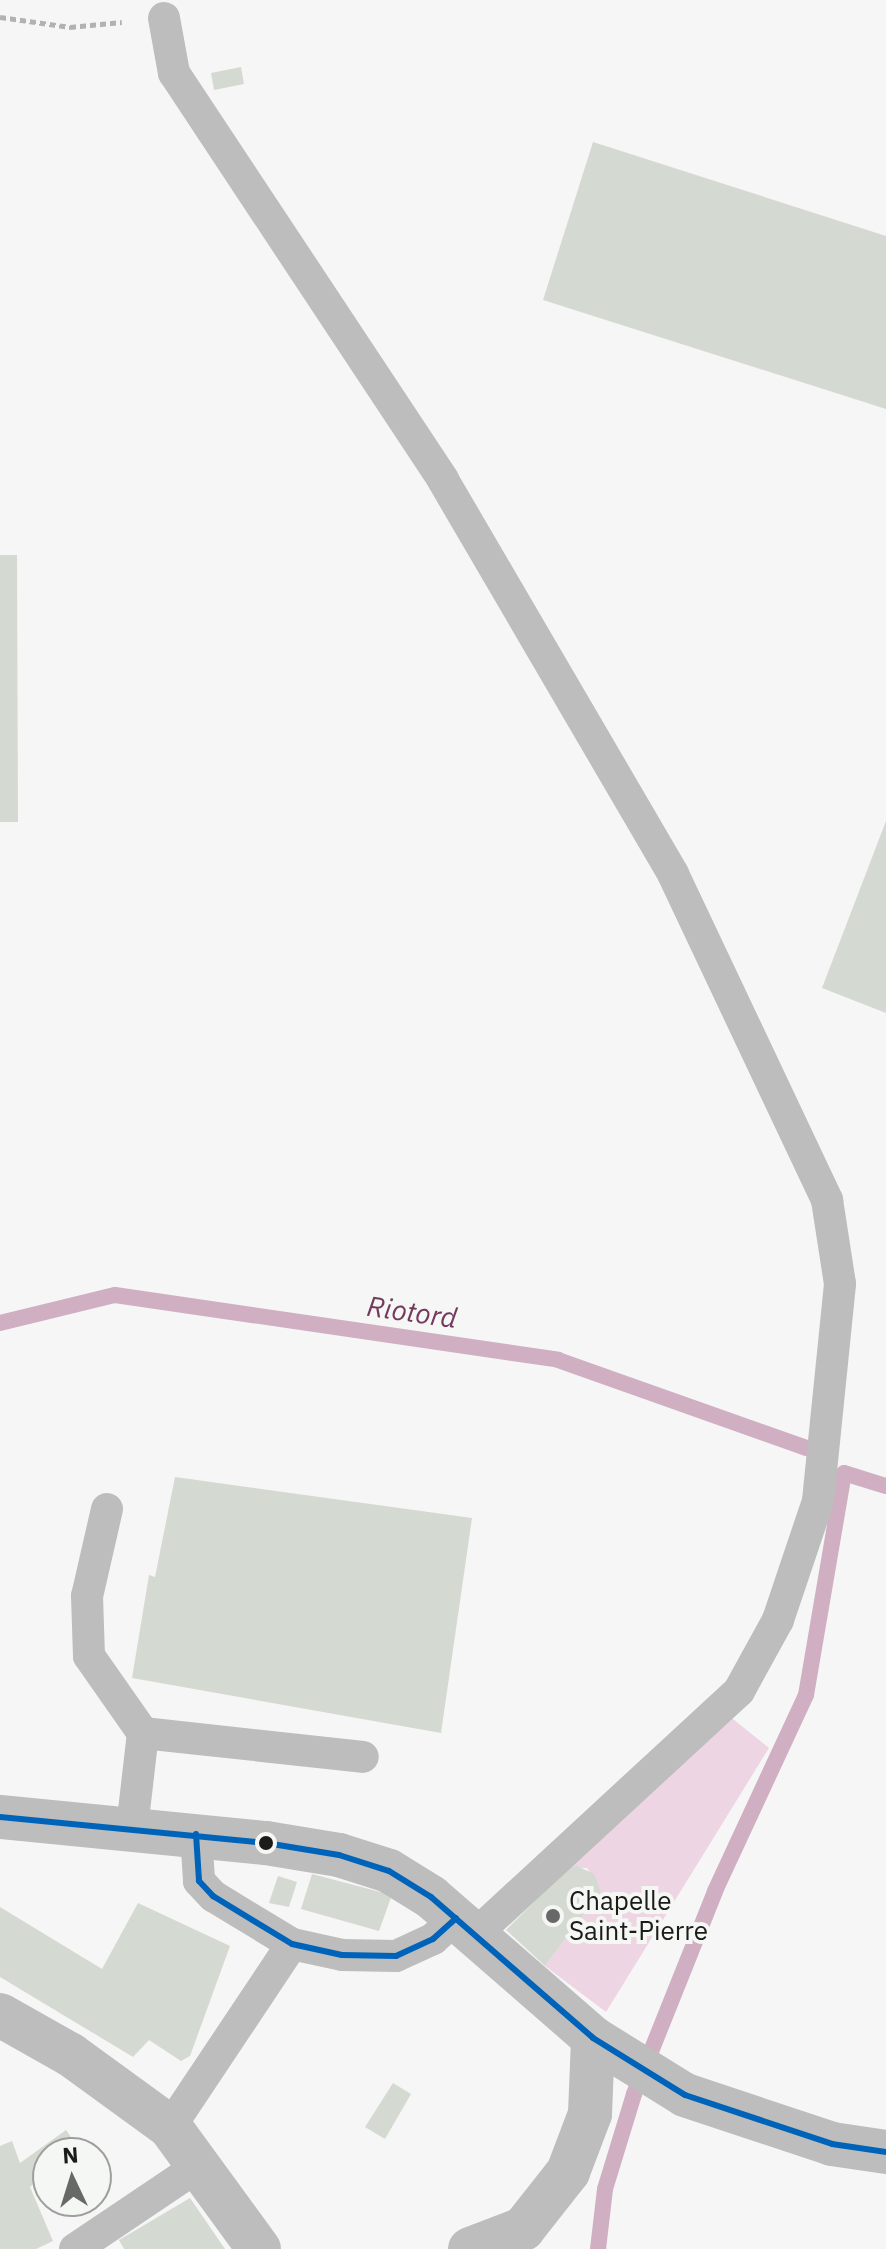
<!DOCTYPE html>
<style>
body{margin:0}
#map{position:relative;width:886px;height:2249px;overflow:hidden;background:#f5f6f5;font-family:"IBM Plex Sans",sans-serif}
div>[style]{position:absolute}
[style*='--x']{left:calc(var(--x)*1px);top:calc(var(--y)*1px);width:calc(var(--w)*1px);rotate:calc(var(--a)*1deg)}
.green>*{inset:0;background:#eed5e3}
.stream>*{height:16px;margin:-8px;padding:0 8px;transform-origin:8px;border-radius:8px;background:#d0afc3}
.building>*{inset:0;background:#d4dad1}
.path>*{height:5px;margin-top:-2.5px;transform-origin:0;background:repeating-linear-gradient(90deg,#b1b2b1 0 6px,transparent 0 10px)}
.service>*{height:32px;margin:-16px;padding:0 16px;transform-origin:16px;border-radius:16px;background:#bcbdbc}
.minor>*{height:44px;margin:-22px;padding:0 22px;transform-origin:22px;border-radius:22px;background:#bcbdbc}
.bus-1>*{height:6px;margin:-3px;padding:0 3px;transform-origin:3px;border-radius:3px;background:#0063ba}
.dots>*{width:22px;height:22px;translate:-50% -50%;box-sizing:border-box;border:4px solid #f5f7f4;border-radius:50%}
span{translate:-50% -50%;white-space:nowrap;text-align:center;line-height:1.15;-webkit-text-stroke:8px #f5f7f4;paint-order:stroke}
.poi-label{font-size:26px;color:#1b1b1a}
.left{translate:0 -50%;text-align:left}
.water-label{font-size:28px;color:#75395f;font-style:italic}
.north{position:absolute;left:32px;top:2137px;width:80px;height:80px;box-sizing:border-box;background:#f5f7f4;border:2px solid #9e9f9d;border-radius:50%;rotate:356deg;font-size:22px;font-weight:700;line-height:32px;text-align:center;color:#1b1b1a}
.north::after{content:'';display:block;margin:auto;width:28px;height:36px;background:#676867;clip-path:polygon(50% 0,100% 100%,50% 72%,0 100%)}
</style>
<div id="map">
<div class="green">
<div style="clip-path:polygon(728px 1715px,769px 1748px,606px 2012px,545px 1966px,601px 1892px,587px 1868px,568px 1868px)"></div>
</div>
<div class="stream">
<div style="--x:0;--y:1323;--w:118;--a:-13.7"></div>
<div style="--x:115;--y:1295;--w:448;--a:8.3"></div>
<div style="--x:558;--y:1360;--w:264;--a:19.5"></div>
<div style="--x:598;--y:2249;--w:60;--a:-83.3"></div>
<div style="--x:605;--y:2189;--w:99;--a:-73"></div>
<div style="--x:634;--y:2094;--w:219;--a:-68.2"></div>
<div style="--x:715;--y:1891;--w:216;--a:-65.1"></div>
<div style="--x:806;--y:1695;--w:225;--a:-80.3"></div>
<div style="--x:844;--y:1473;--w:44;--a:17.2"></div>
</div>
<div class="building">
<div style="clip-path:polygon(241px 67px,244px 84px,214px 90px,211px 73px)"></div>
<div style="clip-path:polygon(593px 142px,886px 236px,886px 409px,543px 300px)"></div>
<div style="clip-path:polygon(0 555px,17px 555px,18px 822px,0 822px)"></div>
<div style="clip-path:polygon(886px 821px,886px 1013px,822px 988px)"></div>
<div style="clip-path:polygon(175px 1477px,472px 1518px,441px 1733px,132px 1678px,149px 1575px,155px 1577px)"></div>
<div style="clip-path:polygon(577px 1866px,594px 1874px,601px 1892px,545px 1966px,506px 1930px,568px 1868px)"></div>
<div style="clip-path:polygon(312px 1874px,392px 1895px,379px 1931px,301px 1909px)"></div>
<div style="clip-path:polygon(278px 1876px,297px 1882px,289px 1907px,269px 1903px)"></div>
<div style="clip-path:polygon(138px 1903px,230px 1946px,190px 2056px,181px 2061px,149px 2040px,133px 2057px,0 1977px,0 1907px,102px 1969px)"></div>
<div style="clip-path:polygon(393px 2083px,411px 2094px,385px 2139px,365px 2127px)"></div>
<div style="clip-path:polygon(66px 2130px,82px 2153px,48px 2153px,48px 2182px,44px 2176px,30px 2187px,53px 2241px,36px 2249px,0 2249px,0 2146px,12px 2141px,20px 2163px)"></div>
<div style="clip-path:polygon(190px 2198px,225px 2249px,124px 2249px,119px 2240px)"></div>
</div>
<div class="path">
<div style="--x:0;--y:17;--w:71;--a:8.1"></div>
<div style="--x:70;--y:27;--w:52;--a:-5.5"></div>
</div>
<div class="service">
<div style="--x:164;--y:18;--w:56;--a:79.7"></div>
<div style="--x:174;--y:73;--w:488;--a:56.5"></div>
<div style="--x:443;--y:480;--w:456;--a:59.7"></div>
<div style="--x:673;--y:874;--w:361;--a:64.7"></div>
<div style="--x:827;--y:1200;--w:85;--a:81.2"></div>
<div style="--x:840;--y:1284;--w:218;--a:95.8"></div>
<div style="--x:818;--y:1501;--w:126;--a:108.6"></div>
<div style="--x:778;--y:1620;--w:81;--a:118.8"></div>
<div style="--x:739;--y:1691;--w:359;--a:137.3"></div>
<div style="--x:107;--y:1509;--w:89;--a:102.9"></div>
<div style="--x:87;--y:1596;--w:60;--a:88.1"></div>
<div style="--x:89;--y:1656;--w:94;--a:55"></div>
<div style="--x:132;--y:1828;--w:96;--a:-83.4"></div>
<div style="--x:143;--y:1733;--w:221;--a:6.2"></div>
<div style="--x:196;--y:1834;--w:47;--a:86.3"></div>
<div style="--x:199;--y:1881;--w:21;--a:47"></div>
<div style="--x:213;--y:1896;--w:92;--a:31.3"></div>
<div style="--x:292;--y:1944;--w:51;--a:12.4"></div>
<div style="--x:342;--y:1955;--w:54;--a:1.1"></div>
<div style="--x:396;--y:1956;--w:41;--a:-24.7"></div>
<div style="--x:433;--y:1939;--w:31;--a:-42"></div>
<div style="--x:170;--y:2127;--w:220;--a:-56.3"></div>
<div style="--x:75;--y:2249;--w:147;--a:-33.9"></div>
</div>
<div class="minor">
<div style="--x:0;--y:1817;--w:267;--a:5.6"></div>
<div style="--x:266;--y:1843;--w:74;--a:9.3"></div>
<div style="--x:339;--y:1855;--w:52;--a:17.7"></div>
<div style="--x:389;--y:1871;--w:49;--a:31.8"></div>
<div style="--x:431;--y:1897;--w:215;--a:41"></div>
<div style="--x:593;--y:2038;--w:108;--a:31.8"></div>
<div style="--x:685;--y:2095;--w:155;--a:18.4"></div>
<div style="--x:832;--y:2144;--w:55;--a:8.4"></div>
<div style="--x:0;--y:2015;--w:81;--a:29.4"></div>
<div style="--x:71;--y:2055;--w:122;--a:36"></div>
<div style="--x:170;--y:2127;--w:151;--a:53.9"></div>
<div style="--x:470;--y:2249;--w:57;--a:-20.7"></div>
<div style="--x:523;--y:2229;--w:73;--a:-51.7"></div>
<div style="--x:568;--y:2172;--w:62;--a:-69.2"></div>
<div style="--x:590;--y:2114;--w:76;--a:-87.7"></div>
</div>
<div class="bus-1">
<div style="--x:0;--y:1817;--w:267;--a:5.6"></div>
<div style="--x:266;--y:1843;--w:74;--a:9.3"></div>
<div style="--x:339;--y:1855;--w:52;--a:17.7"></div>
<div style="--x:389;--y:1871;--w:49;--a:31.8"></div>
<div style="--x:431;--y:1897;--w:215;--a:41"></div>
<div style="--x:593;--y:2038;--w:108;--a:31.8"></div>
<div style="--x:685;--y:2095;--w:155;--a:18.4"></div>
<div style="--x:832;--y:2144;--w:55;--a:8.4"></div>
<div style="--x:196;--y:1834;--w:47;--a:86.3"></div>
<div style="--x:199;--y:1881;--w:21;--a:47"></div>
<div style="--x:213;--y:1896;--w:92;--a:31.3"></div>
<div style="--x:292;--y:1944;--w:51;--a:12.4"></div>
<div style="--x:342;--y:1955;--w:54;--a:1.1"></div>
<div style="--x:396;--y:1956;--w:41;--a:-24.7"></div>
<div style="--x:433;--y:1939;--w:31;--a:-42"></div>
</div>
<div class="dots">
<div style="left:266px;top:1843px;background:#1b1b1a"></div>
<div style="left:553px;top:1916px;background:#676867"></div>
</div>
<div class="poi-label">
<span class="left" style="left:569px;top:1916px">Chapelle<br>Saint-Pierre</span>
</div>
<div class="water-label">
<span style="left:412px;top:1312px;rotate:8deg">Riotord</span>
</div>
<div class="north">N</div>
</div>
